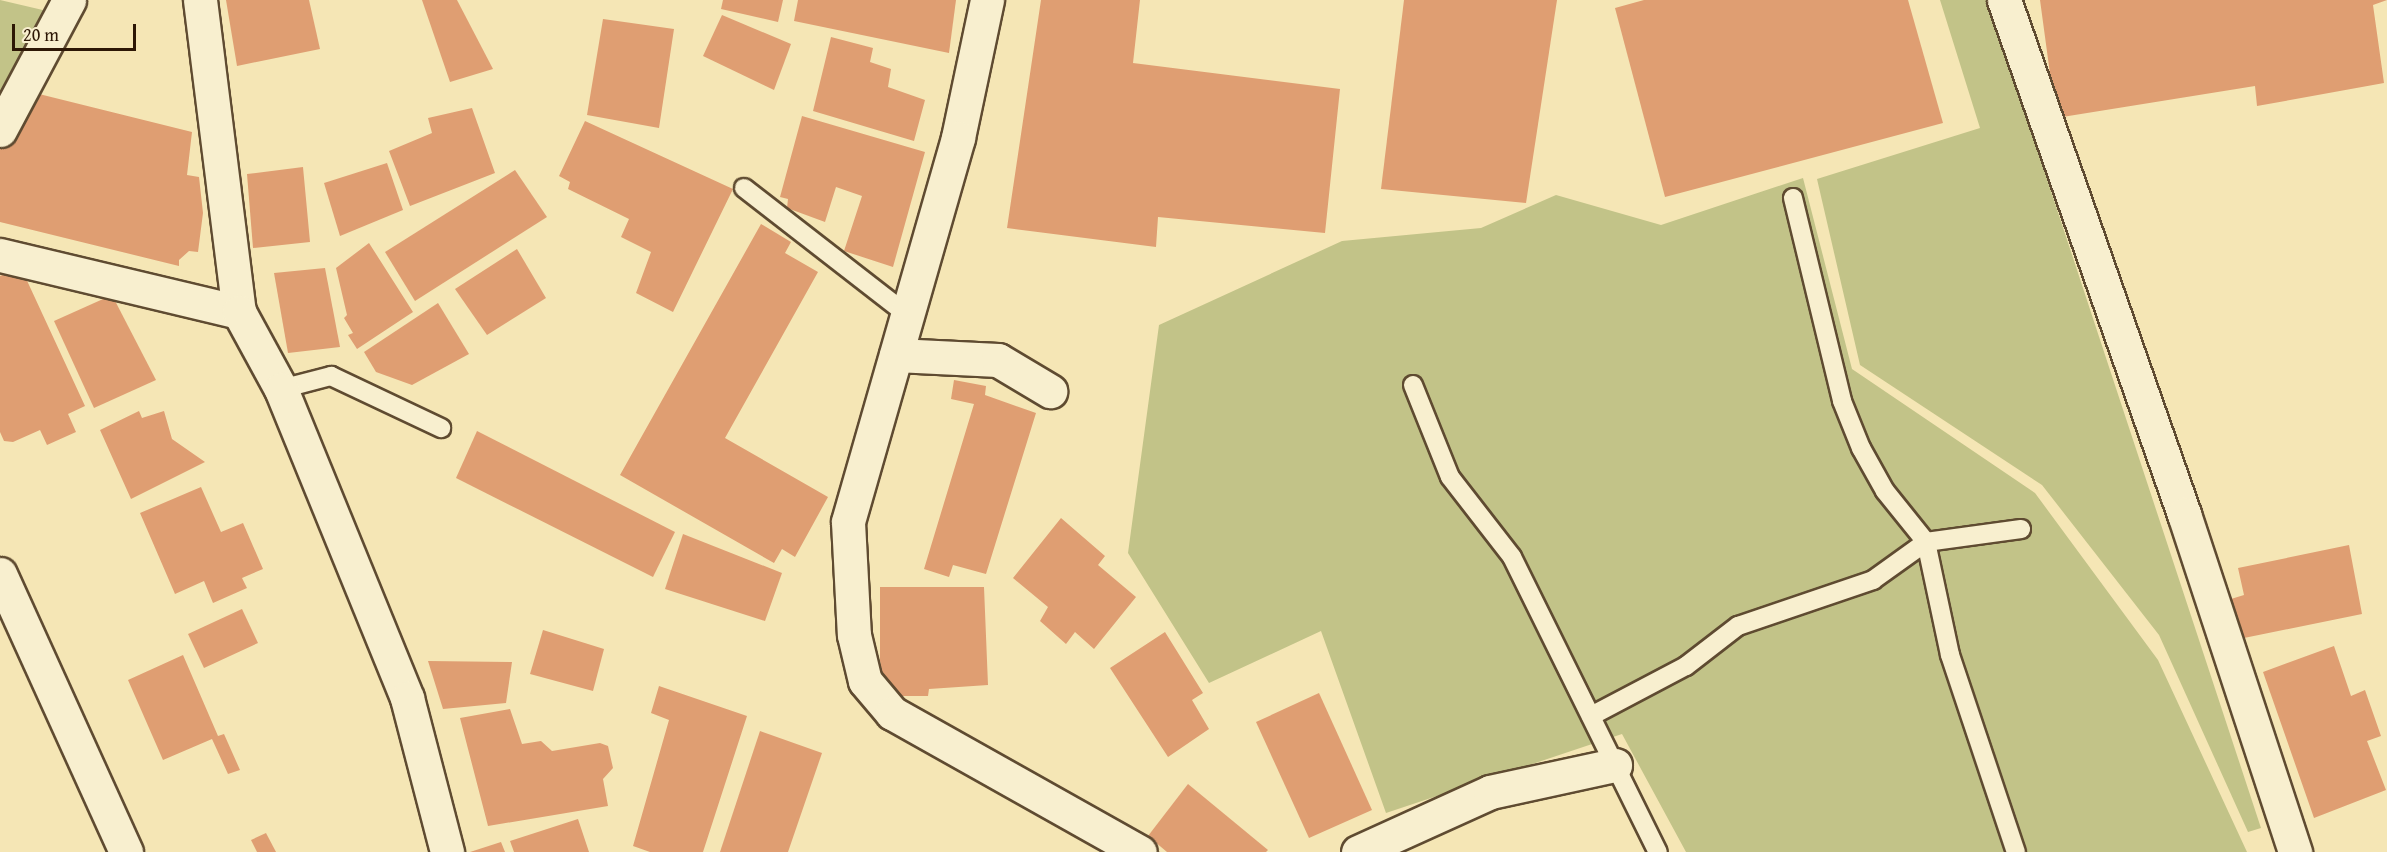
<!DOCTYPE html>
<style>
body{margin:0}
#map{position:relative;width:2387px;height:852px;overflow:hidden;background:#f5e6b5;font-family:"Gentium Book Plus",serif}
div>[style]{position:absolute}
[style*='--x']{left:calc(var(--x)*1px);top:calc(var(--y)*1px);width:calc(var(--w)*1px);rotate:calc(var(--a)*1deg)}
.green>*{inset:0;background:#c2c388}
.building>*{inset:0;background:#df9e72}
.roads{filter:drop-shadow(2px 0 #5f4b31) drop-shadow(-2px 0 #5f4b31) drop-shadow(0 2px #5f4b31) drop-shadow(0 -2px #5f4b31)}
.service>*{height:18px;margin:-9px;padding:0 9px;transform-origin:9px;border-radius:9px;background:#f8efcf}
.minor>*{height:33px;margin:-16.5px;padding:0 16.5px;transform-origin:16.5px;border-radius:16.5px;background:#f8efcf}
.tertiary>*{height:33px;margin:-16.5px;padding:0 16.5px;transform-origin:16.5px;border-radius:16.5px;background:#f8efcf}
span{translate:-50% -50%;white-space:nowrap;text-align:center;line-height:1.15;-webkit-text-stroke:5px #f8efcf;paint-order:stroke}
.scale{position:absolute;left:12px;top:24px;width:124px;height:27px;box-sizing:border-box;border:3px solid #2d1705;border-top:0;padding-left:8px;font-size:18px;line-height:21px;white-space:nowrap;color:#2d1705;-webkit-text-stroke:4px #f8efcf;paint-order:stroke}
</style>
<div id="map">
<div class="green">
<div style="clip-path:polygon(0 0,47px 11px,0 102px)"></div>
<div style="clip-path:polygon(1940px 0,1988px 0,2261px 828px,2248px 832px,2159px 635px,2042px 485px,1860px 365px,1817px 179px,1980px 128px)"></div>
<div style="clip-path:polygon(1803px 178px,1852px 369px,2035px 493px,2158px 660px,2247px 852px,1686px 852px,1622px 734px,1386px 813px,1321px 631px,1209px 683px,1128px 553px,1159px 325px,1342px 241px,1481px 228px,1556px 195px,1661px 225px)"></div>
</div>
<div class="building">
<div style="clip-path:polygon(226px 0,309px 0,320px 49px,237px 66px)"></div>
<div style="clip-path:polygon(422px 0,457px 0,493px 69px,450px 82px)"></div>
<div style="clip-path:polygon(723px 0,783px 0,778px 22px,721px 9px)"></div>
<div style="clip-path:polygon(798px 0,956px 0,949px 53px,794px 21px)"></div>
<div style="clip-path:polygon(1041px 0,1140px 0,1133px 63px,1340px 89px,1325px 233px,1158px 217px,1156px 247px,1007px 228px)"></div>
<div style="clip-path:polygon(1404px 0,1557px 0,1526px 203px,1381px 189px)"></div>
<div style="clip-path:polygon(1644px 0,1908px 0,1943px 123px,1665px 197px,1615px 8px)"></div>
<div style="clip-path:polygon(2040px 0,2387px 0,2373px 5px,2384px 83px,2257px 106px,2255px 86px,2056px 118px)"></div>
<div style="clip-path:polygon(722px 15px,791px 44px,774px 90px,703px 56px)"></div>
<div style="clip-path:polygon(603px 19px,674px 29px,659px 128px,587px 115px)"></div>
<div style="clip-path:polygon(831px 37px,873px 48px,870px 62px,891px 69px,888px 87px,925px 100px,914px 141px,813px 111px)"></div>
<div style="clip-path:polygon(31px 92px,192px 132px,187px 175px,199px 177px,203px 213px,198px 252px,189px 251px,179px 260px,179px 266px,0 222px,0 149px)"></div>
<div style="clip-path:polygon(472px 108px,495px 173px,410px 206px,389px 151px,432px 133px,428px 118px)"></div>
<div style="clip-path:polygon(802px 116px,925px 152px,893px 267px,844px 251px,862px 196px,836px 187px,825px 222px,787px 208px,788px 199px,780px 197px)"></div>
<div style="clip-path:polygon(585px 121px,733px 189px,673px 312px,636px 293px,651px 252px,621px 237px,629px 219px,568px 189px,570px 182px,559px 176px)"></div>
<div style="clip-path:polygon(387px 163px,403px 210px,340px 236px,324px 183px)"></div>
<div style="clip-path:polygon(303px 167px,310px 242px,253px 248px,247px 174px)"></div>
<div style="clip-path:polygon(515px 170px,547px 217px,415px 301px,385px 252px)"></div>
<div style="clip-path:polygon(761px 224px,791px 242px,785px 253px,818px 272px,725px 438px,828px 497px,795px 557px,782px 549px,774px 563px,620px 475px)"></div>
<div style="clip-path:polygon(369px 243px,413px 312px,357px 349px,348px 335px,353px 333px,344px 318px,347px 315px,336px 268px)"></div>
<div style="clip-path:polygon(517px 249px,546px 298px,487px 335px,455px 289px)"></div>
<div style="clip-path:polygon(325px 268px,340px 347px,288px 353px,274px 273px)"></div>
<div style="clip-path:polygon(14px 270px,23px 272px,85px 406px,68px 414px,76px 432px,47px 445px,40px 430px,13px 442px,4px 441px,0 432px,0 276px)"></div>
<div style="clip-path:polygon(112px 295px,156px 380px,94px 408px,54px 321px)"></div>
<div style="clip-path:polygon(438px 303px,469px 354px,412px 385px,376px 372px,364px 352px)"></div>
<div style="clip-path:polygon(954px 380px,986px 386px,985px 395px,1036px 413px,986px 574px,953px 565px,949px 577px,924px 569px,974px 404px,951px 399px)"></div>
<div style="clip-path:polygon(139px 411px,142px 418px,164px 411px,172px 439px,205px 462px,131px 499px,100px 430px)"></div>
<div style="clip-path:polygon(477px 431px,675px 532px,653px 577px,456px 478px)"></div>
<div style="clip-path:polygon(201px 487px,221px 532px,243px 523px,263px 569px,242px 578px,247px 588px,213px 603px,204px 581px,175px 594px,140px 513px)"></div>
<div style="clip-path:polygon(1061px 518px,1105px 556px,1098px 565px,1136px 597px,1094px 649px,1075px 632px,1066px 644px,1040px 621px,1048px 607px,1013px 578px)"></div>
<div style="clip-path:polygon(683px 534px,782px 573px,765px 621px,665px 589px)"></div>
<div style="clip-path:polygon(2349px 545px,2362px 614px,2239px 639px,2231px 599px,2244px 595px,2238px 568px)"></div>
<div style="clip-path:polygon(880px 587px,984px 587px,988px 685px,929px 689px,928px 696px,886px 696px,880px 661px)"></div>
<div style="clip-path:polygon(242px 609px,258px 643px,204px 668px,188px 634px)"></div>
<div style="clip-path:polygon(543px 630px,604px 649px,593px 691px,530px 674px)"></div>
<div style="clip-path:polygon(1165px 632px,1203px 693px,1192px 700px,1209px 729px,1168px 757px,1110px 668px)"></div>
<div style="clip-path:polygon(2334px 646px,2351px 696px,2365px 690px,2381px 736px,2367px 741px,2386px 790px,2314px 818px,2263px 672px)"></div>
<div style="clip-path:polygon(183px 655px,218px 736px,224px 734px,240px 770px,228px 774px,212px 739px,163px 760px,128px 680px)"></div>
<div style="clip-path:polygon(428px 661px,512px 662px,506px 703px,443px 709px)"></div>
<div style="clip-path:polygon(659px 686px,747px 716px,703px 852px,650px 852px,633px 846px,669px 720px,651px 713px)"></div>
<div style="clip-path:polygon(1319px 693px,1372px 810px,1309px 838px,1256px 722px)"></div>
<div style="clip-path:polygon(510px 709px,522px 744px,541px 741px,552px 751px,600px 743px,608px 746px,613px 768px,603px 779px,608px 806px,488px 826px,460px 718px)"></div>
<div style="clip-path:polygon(760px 731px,822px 753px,788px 852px,720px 852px)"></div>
<div style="clip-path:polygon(1188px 784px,1268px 850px,1266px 852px,1167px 852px,1148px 836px)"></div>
<div style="clip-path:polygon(578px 819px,589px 852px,514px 852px,510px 841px)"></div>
<div style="clip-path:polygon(266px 833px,276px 852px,257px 852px,251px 840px)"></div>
<div style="clip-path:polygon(501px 842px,505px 852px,470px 852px)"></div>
</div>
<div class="roads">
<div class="service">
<div style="--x:744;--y:188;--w:207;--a:37.8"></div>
<div style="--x:1793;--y:198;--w:209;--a:76.4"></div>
<div style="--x:1842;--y:401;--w:51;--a:68"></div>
<div style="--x:1861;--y:448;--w:49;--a:60.8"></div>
<div style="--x:1885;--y:491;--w:65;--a:51.2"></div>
<div style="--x:1926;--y:542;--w:116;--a:78"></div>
<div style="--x:1950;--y:655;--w:208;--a:71.5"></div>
<div style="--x:1413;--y:385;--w:99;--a:68.1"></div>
<div style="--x:1450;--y:477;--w:101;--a:52.2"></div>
<div style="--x:1512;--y:557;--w:329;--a:63.7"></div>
<div style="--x:281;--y:389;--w:52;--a:-14.6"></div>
<div style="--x:331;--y:376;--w:122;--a:25.3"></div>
<div style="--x:1591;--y:716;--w:107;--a:-27.8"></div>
<div style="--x:1686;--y:666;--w:66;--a:-37.6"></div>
<div style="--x:1738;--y:626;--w:143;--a:-18.8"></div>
<div style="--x:1873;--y:580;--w:65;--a:-35.6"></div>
<div style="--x:1926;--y:542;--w:96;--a:-7.8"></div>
</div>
<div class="minor">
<div style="--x:200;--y:0;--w:314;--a:82.9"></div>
<div style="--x:987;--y:0;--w:141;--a:101.9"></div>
<div style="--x:958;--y:138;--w:399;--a:106"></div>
<div style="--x:848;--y:522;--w:113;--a:87"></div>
<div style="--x:854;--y:635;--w:47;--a:76.6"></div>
<div style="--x:865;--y:681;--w:42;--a:49.8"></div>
<div style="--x:892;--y:713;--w:284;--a:29.3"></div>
<div style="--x:2004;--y:0;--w:545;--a:70.7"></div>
<div style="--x:2184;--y:514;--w:356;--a:71.8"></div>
<div style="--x:0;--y:130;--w:147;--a:-62"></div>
<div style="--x:0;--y:255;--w:246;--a:13.4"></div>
<div style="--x:239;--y:312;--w:88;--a:61.4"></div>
<div style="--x:281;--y:389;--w:334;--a:67.8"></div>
<div style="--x:407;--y:698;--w:159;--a:75.4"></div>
<div style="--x:896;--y:355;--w:102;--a:2.8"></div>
<div style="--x:998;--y:360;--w:61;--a:30.8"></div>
<div style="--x:1358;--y:852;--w:145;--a:-24.4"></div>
<div style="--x:1490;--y:792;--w:128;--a:-12.2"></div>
</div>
<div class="tertiary">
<div style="--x:0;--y:574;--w:305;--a:65.6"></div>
</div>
</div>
<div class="scale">20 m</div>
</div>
